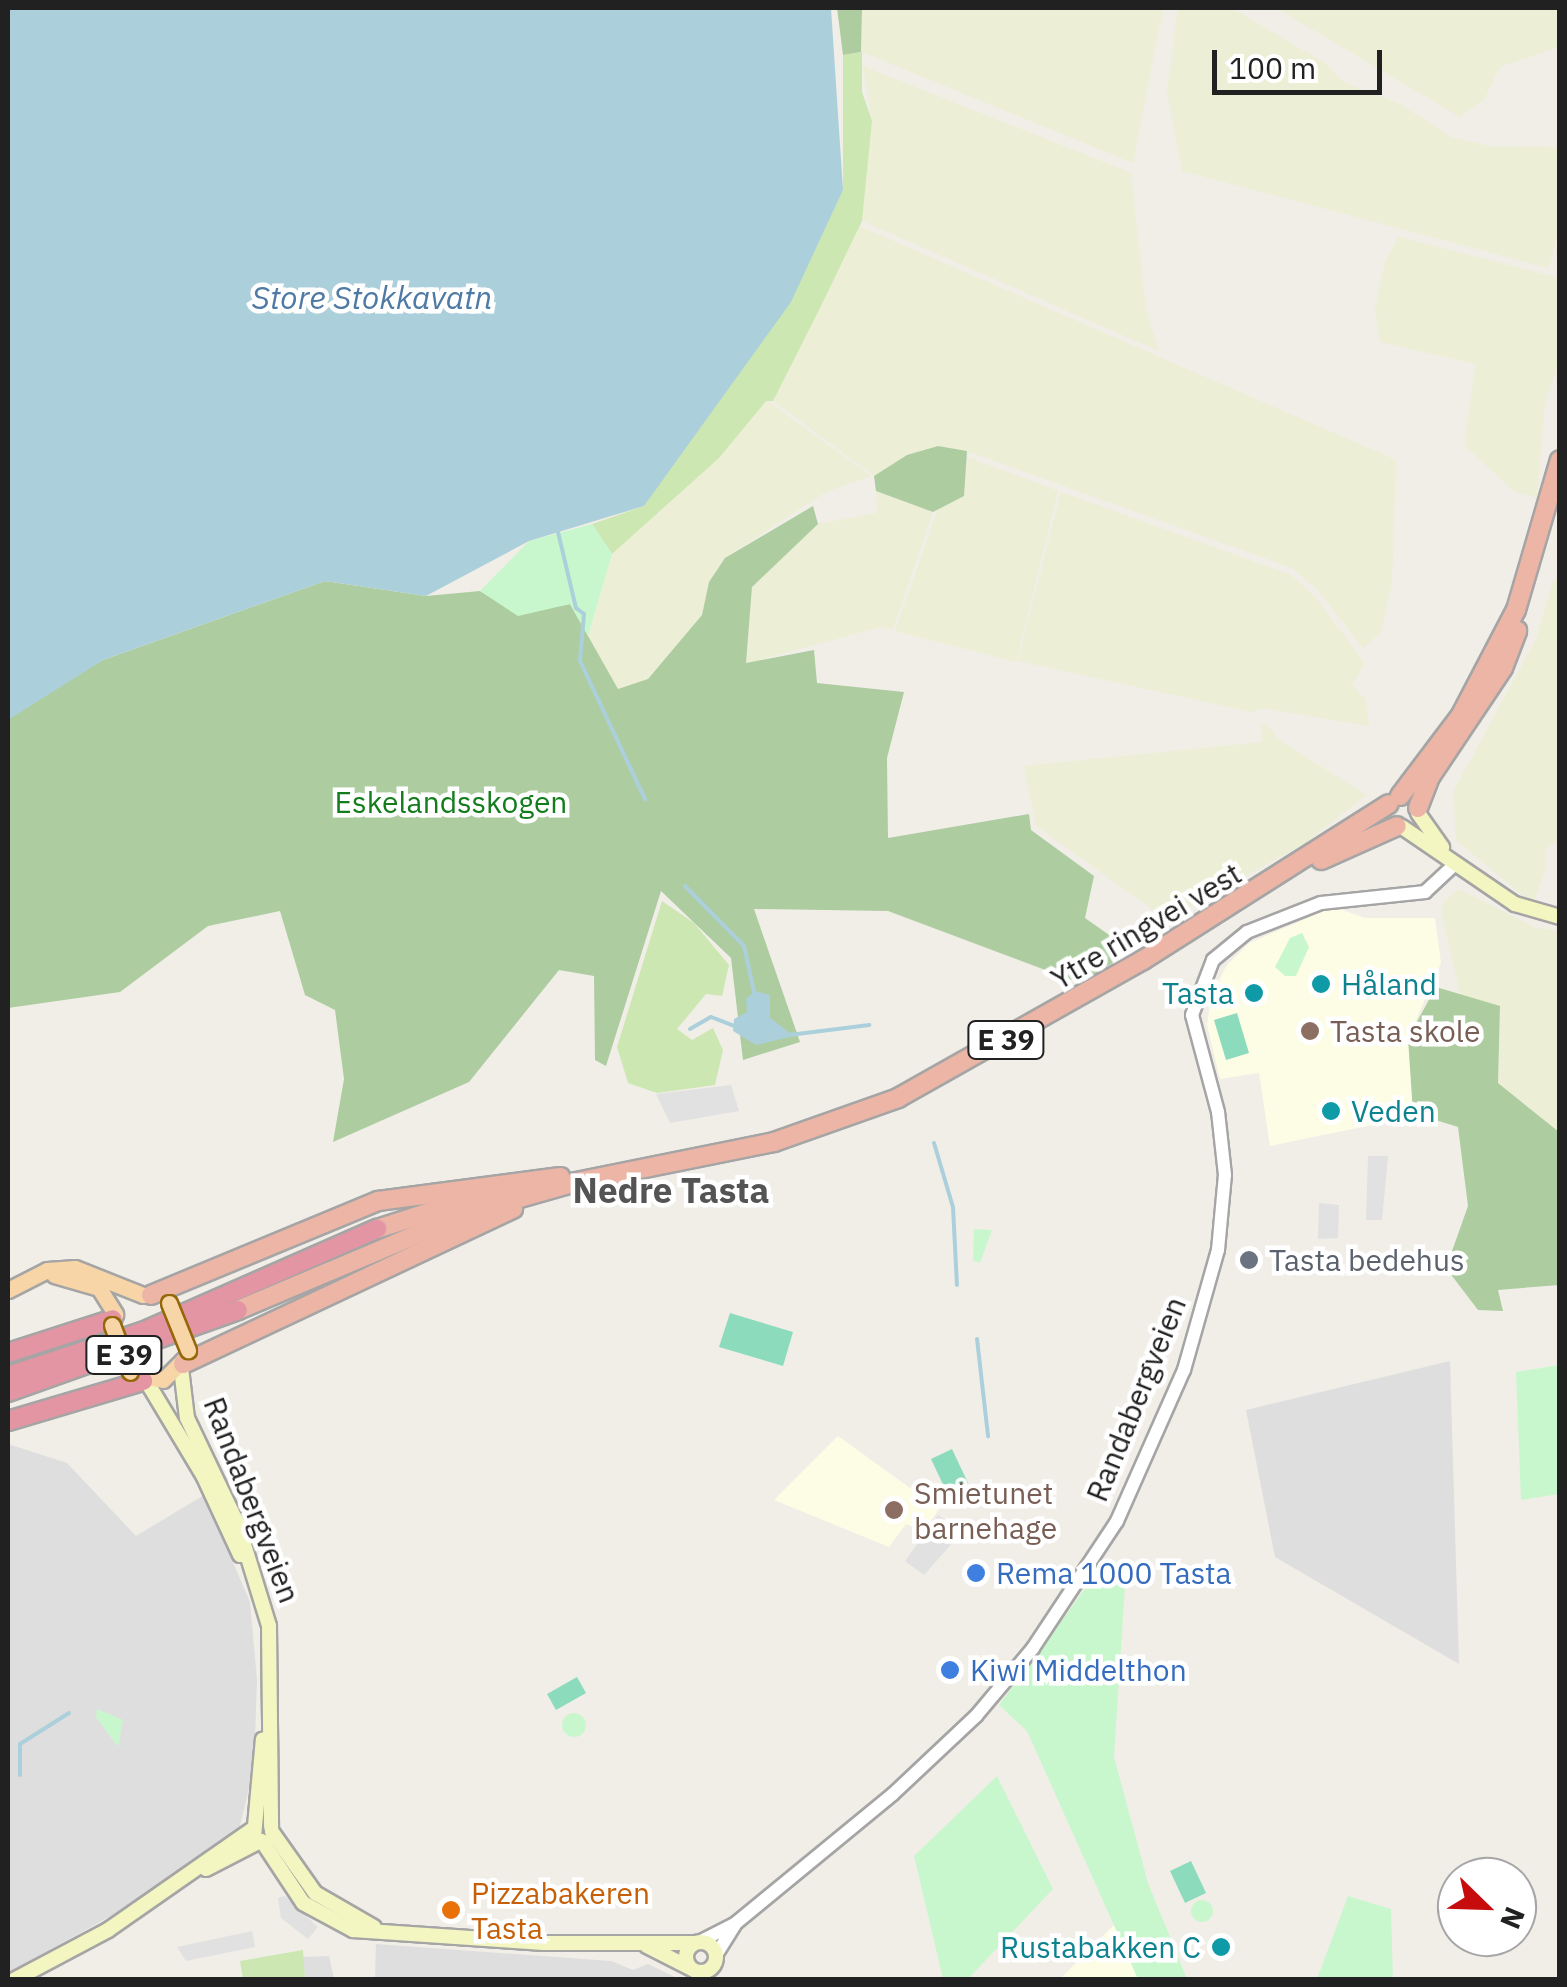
<!DOCTYPE html>
<meta charset="utf-8">
<style>
body{margin:0}
#map{position:relative;width:1567px;height:1987px;overflow:hidden;background:#f1eee8;font-family:"IBM Plex Sans",sans-serif}
div>[style]{position:absolute}
[style*='--x']{left:calc(var(--x)*1px);top:calc(var(--y)*1px);width:calc(var(--w)*1px);rotate:calc(var(--a)*1deg)}
.residential>*{inset:0;background:#dfdede}
.education>*{inset:0;background:#fdfde5}
.farmland>*{inset:0;background:#eceed5}
.grass>*{inset:0;background:#cce7b2}
.forest>*{inset:0;background:#adcda0}
.park>*{inset:0;background:#c9f7cd}
.round{border-radius:50%}
.pitch>*{inset:0;background:#8cdbbc}
.parking>*{inset:0;background:#e1e1e1}
.water>*{inset:0;background:#acd0db}
.stream>*{height:4px;margin:-2px;padding:0 2px;transform-origin:2px;border-radius:2px;background:#acd0db}
.roads{filter:drop-shadow(2px 0 #a5a5a5) drop-shadow(-2px 0 #a5a5a5) drop-shadow(0 2px #a5a5a5) drop-shadow(0 -2px #a5a5a5)}
.tertiary>*{height:12px;margin:-6px;padding:0 6px;transform-origin:6px;border-radius:6px;background:#fff}
.secondary>*{height:14px;margin:-7px;padding:0 7px;transform-origin:7px;border-radius:7px;background:#f4f6c1}
.secondary>.ring{margin:-7px;padding:0;box-sizing:content-box;background:none;border:14px solid #f4f6c1;border-radius:50%}
.primary>*{height:15px;margin:-7.5px;padding:0 7.5px;transform-origin:7.5px;border-radius:7.5px;background:#f7d5a7}
.trunk>*{height:18px;margin:-9px;padding:0 9px;transform-origin:9px;border-radius:9px;background:#edb5a6}
.motorway>*{height:18px;margin:-9px;padding:0 9px;transform-origin:9px;border-radius:9px;background:#e395a4}
.bridges{filter:drop-shadow(2px 0 #956709) drop-shadow(-2px 0 #956709) drop-shadow(0 2px #956709) drop-shadow(0 -2px #956709)}
.primary-bridge>*{height:15px;margin:-7.5px;padding:0 7.5px;transform-origin:7.5px;border-radius:7.5px;background:#f7d5a7}
.dots>*{width:28px;height:28px;translate:-50% -50%;box-sizing:border-box;border:5px solid #fff;border-radius:50%}
span{translate:-50% -50%;white-space:nowrap;text-align:center;line-height:1.15;-webkit-text-stroke:9px #fff;paint-order:stroke}
.shield-label span{padding:2px 8px;background:#fff;border:2px solid;border-radius:8px;-webkit-text-stroke-width:0}
.shield-label{font-size:28px;color:#212121;font-weight:700}
.park-label{font-size:30px;color:#137c1c}
.street-label{font-size:30px;color:#212121}
.culture-label{font-size:30px;color:#0d838f}
.left{translate:0 -50%;text-align:left}
.right{translate:-100% -50%;text-align:right}
.education-label{font-size:30px;color:#785e54}
.worship-label{font-size:30px;color:#5b616d}
.shop-label{font-size:30px;color:#366cbe}
.food-label{font-size:30px;color:#c56008}
.water-label{font-size:32px;color:#4f7aa4;font-style:italic}
.quarter-label{font-size:35px;color:#545454;font-weight:700}
.frame{position:absolute;inset:0;border:10px solid #212121;pointer-events:none}
.north{position:absolute;left:1437px;top:1857px;width:100px;height:100px;box-sizing:border-box;background:#fff;border:2px solid #a6a6a6;border-radius:50%;rotate:113deg;font-size:28px;font-weight:700;line-height:40px;text-align:center;color:#212121}
.north::after{content:'';display:block;margin:auto;width:35px;height:45px;background:#c60c0c;clip-path:polygon(50% 0,100% 100%,50% 72%,0 100%)}
.scale{position:absolute;left:1212px;top:50px;width:170px;height:45px;box-sizing:border-box;border:5px solid #212121;border-top:0;padding-left:12px;font-size:30px;line-height:35px;white-space:nowrap;color:#212121;-webkit-text-stroke:8px #fff;paint-order:stroke}
</style>
<div id="map">
<div class="residential">
<div style="clip-path:polygon(1450px 1361px,1459px 1664px,1275px 1557px,1246px 1410px)"></div>
<div style="clip-path:polygon(8px 1444px,67px 1463px,136px 1536px,204px 1495px,250px 1602px,257px 1680px,254px 1767px,235px 1847px,8px 1973px)"></div>
<div style="clip-path:polygon(376px 1944px,611px 1961px,633px 1970px,648px 1964px,679px 1979px,375px 1979px)"></div>
<div style="clip-path:polygon(329px 1956px,334px 1979px,305px 1979px,303px 1957px)"></div>
</div>
<div class="education">
<div style="clip-path:polygon(1334px 907px,1365px 918px,1435px 918px,1441px 963px,1408px 1038px,1414px 1113px,1439px 1121px,1391px 1121px,1270px 1146px,1259px 1073px,1220px 1079px,1207px 1025px,1211px 995px,1227px 965px,1249px 943px)"></div>
<div style="clip-path:polygon(838px 1436px,939px 1509px,924px 1531px,906px 1524px,889px 1547px,774px 1500px)"></div>
<div style="clip-path:polygon(1115px 1924px,1138px 1979px,1060px 1979px)"></div>
</div>
<div class="farmland">
<div style="clip-path:polygon(862px 8px,1163px 8px,1133px 163px,862px 52px)"></div>
<div style="clip-path:polygon(1178px 8px,1232px 8px,1328px 65px,1343px 82px,1398px 103px,1451px 137px,1489px 146px,1559px 147px,1559px 227px,1549px 268px,1182px 171px,1167px 92px)"></div>
<div style="clip-path:polygon(1276px 8px,1559px 8px,1559px 47px,1500px 67px,1484px 100px,1460px 117px)"></div>
<div style="clip-path:polygon(863px 66px,1131px 173px,1146px 311px,1159px 351px,862px 221px,872px 121px)"></div>
<div style="clip-path:polygon(859px 226px,1396px 460px,1392px 583px,1381px 632px,1363px 648px,1317px 589px,1292px 568px,967px 451px,938px 446px,907px 455px,874px 476px,773px 401px)"></div>
<div style="clip-path:polygon(1399px 237px,1559px 278px,1559px 362px,1545px 403px,1537px 498px,1514px 491px,1464px 445px,1476px 364px,1380px 342px,1375px 308px,1385px 262px)"></div>
<div style="clip-path:polygon(766px 400px,871px 476px,826px 492px,725px 558px,709px 582px,702px 615px,648px 679px,617px 689px,588px 636px,612px 554px,719px 458px)"></div>
<div style="clip-path:polygon(967px 457px,1058px 491px,1016px 662px,895px 631px,938px 509px,964px 495px)"></div>
<div style="clip-path:polygon(876px 491px,933px 512px,893px 629px,880px 627px,746px 664px,752px 587px,818px 524px,877px 513px)"></div>
<div style="clip-path:polygon(1061px 492px,1291px 575px,1315px 596px,1365px 664px,1352px 684px,1366px 700px,1369px 726px,1262px 708px,1252px 712px,1018px 661px)"></div>
<div style="clip-path:polygon(1554px 578px,1559px 579px,1559px 839px,1545px 850px,1546px 869px,1533px 904px,1456px 840px,1453px 792px,1536px 639px)"></div>
<div style="clip-path:polygon(1267px 724px,1278px 739px,1366px 795px,1304px 844px,1166px 919px,1036px 826px,1024px 766px,1262px 742px,1261px 725px)"></div>
<div style="clip-path:polygon(1459px 889px,1536px 928px,1559px 930px,1559px 1132px,1498px 1083px,1500px 1007px,1461px 999px,1442px 914px,1444px 901px)"></div>
</div>
<div class="grass">
<div style="clip-path:polygon(862px 52px,862px 92px,872px 121px,862px 221px,821px 306px,773px 401px,766px 401px,719px 458px,612px 554px,592px 524px,644px 506px,843px 190px,843px 55px)"></div>
<div style="clip-path:polygon(662px 901px,694px 923px,729px 965px,722px 996px,706px 994px,677px 1029px,692px 1040px,713px 1028px,723px 1050px,715px 1085px,657px 1093px,628px 1083px,617px 1047px)"></div>
<div style="clip-path:polygon(303px 1950px,305px 1979px,243px 1979px,240px 1961px)"></div>
</div>
<div class="forest">
<div style="clip-path:polygon(837px 8px,862px 8px,861px 52px,843px 55px)"></div>
<div style="clip-path:polygon(938px 446px,967px 451px,964px 496px,933px 512px,876px 491px,874px 476px,907px 455px)"></div>
<div style="clip-path:polygon(813px 506px,818px 524px,752px 587px,746px 663px,814px 650px,817px 683px,904px 692px,887px 758px,888px 838px,1029px 814px,1031px 830px,1094px 876px,1085px 918px,1132px 951px,1080px 983px,888px 911px,754px 909px,800px 1042px,743px 1060px,731px 958px,661px 891px,606px 1066px,595px 1060px,594px 976px,559px 970px,469px 1082px,333px 1142px,344px 1079px,335px 1010px,305px 995px,280px 911px,208px 926px,120px 992px,8px 1008px,8px 719px,43px 693px,103px 660px,325px 581px,426px 596px,480px 591px,518px 614px,570px 604px,618px 689px,648px 679px,702px 615px,709px 582px,725px 558px)"></div>
<div style="clip-path:polygon(1436px 987px,1500px 1006px,1498px 1083px,1559px 1132px,1559px 1285px,1498px 1290px,1503px 1311px,1478px 1310px,1446px 1268px,1468px 1206px,1458px 1127px,1413px 1113px,1408px 1038px)"></div>
</div>
<div class="park">
<div style="clip-path:polygon(592px 524px,612px 554px,588px 636px,570px 604px,518px 616px,480px 591px,529px 541px)"></div>
<div style="clip-path:polygon(1302px 933px,1309px 947px,1296px 976px,1285px 976px,1275px 967px,1290px 938px)"></div>
<div style="clip-path:polygon(974px 1229px,992px 1230px,980px 1263px,973px 1260px)"></div>
<div style="clip-path:polygon(1559px 1365px,1559px 1494px,1521px 1500px,1516px 1372px)"></div>
<div style="clip-path:polygon(1102px 1566px,1126px 1570px,1114px 1757px,1148px 1883px,1187px 1979px,1138px 1979px,1027px 1731px,999px 1705px)"></div>
<div style="clip-path:polygon(97px 1709px,123px 1720px,118px 1747px,96px 1717px)"></div>
<div class="round" style="left:562px;top:1713px;width:24px;height:24px"></div>
<div style="clip-path:polygon(997px 1776px,1053px 1889px,968px 1979px,943px 1979px,914px 1856px)"></div>
<div style="clip-path:polygon(1348px 1896px,1391px 1909px,1393px 1979px,1317px 1979px)"></div>
<div class="round" style="left:1191px;top:1900px;width:22px;height:22px"></div>
</div>
<div class="pitch">
<div style="clip-path:polygon(1237px 1013px,1249px 1053px,1226px 1060px,1214px 1020px)"></div>
<div style="clip-path:polygon(730px 1313px,793px 1332px,783px 1366px,719px 1347px)"></div>
<div style="clip-path:polygon(952px 1449px,968px 1483px,947px 1493px,931px 1459px)"></div>
<div style="clip-path:polygon(577px 1677px,586px 1693px,556px 1710px,547px 1694px)"></div>
<div style="clip-path:polygon(1191px 1861px,1206px 1893px,1185px 1903px,1170px 1871px)"></div>
</div>
<div class="parking">
<div style="clip-path:polygon(731px 1085px,739px 1111px,670px 1123px,656px 1094px)"></div>
<div style="clip-path:polygon(1368px 1156px,1388px 1156px,1382px 1220px,1366px 1220px)"></div>
<div style="clip-path:polygon(1319px 1203px,1339px 1205px,1338px 1238px,1318px 1239px)"></div>
<div style="clip-path:polygon(938px 1515px,962px 1532px,924px 1575px,905px 1561px)"></div>
<div style="clip-path:polygon(285px 1896px,318px 1927px,308px 1939px,281px 1918px,278px 1898px)"></div>
<div style="clip-path:polygon(252px 1931px,255px 1947px,186px 1961px,177px 1947px)"></div>
</div>
<div class="water">
<div style="clip-path:polygon(8px 8px,831px 8px,843px 190px,791px 302px,644px 506px,529px 541px,426px 596px,325px 581px,103px 660px,8px 720px)"></div>
<div style="clip-path:polygon(755px 991px,770px 995px,770px 1018px,794px 1036px,756px 1045px,733px 1031px,734px 1019px,747px 1012px,746px 999px)"></div>
</div>
<div class="stream">
<div style="--x:558;--y:532;--w:78;--a:76.7"></div>
<div style="--x:576;--y:608;--w:10;--a:37"></div>
<div style="--x:584;--y:614;--w:47;--a:94.9"></div>
<div style="--x:580;--y:661;--w:153;--a:64.8"></div>
<div style="--x:685;--y:886;--w:84;--a:45.5"></div>
<div style="--x:744;--y:946;--w:51;--a:77.6"></div>
<div style="--x:690;--y:1029;--w:24;--a:-30"></div>
<div style="--x:711;--y:1017;--w:26;--a:21"></div>
<div style="--x:789;--y:1035;--w:81;--a:-7.1"></div>
<div style="--x:934;--y:1143;--w:67;--a:73.5"></div>
<div style="--x:953;--y:1207;--w:78;--a:87.1"></div>
<div style="--x:977;--y:1339;--w:98;--a:83.5"></div>
<div style="--x:20;--y:1775;--w:31;--a:-90"></div>
<div style="--x:20;--y:1744;--w:58;--a:-32.3"></div>
</div>
<div class="roads">
<div class="tertiary">
<div style="--x:699;--y:1942;--w:39;--a:-27"></div>
<div style="--x:716;--y:1955;--w:38;--a:-58"></div>
<div style="--x:736;--y:1923;--w:203;--a:-39.4"></div>
<div style="--x:893;--y:1794;--w:114;--a:-43.2"></div>
<div style="--x:976;--y:1716;--w:89;--a:-50"></div>
<div style="--x:1033;--y:1648;--w:152;--a:-56.5"></div>
<div style="--x:1117;--y:1521;--w:165;--a:-66.1"></div>
<div style="--x:1184;--y:1370;--w:125;--a:-74.2"></div>
<div style="--x:1218;--y:1250;--w:75;--a:-84.7"></div>
<div style="--x:1225;--y:1175;--w:63;--a:-96.3"></div>
<div style="--x:1218;--y:1112;--w:100;--a:-105"></div>
<div style="--x:1192;--y:1015;--w:59;--a:-69.1"></div>
<div style="--x:1213;--y:960;--w:44;--a:-39.5"></div>
<div style="--x:1247;--y:932;--w:79;--a:-21.4"></div>
<div style="--x:1321;--y:903;--w:105;--a:-6"></div>
<div style="--x:1425;--y:892;--w:41;--a:-43"></div>
</div>
<div class="secondary">
<div style="--x:1418;--y:813;--w:42;--a:54.8"></div>
<div style="--x:1402;--y:827;--w:137;--a:34.3"></div>
<div style="--x:1515;--y:904;--w:47;--a:16.1"></div>
<div style="--x:181;--y:1368;--w:50;--a:83.2"></div>
<div style="--x:187;--y:1418;--w:119;--a:64.5"></div>
<div style="--x:238;--y:1525;--w:106;--a:72.9"></div>
<div style="--x:269;--y:1626;--w:201;--a:89.4"></div>
<div style="--x:147;--y:1382;--w:111;--a:59"></div>
<div style="--x:204;--y:1477;--w:86;--a:65.2"></div>
<div style="--x:272;--y:1832;--w:75;--a:54.8"></div>
<div style="--x:315;--y:1893;--w:68;--a:30"></div>
<div style="--x:254;--y:1837;--w:98;--a:-84.8"></div>
<div style="--x:262;--y:1841;--w:74;--a:56.5"></div>
<div style="--x:303;--y:1903;--w:57;--a:28.4"></div>
<div style="--x:353;--y:1930;--w:191;--a:3.9"></div>
<div style="--x:544;--y:1943;--w:150;--a:0"></div>
<div style="--x:206;--y:1869;--w:61;--a:-27.4"></div>
<div class="ring" style="left:686px;top:1942px;width:16px;height:16px"></div>
<div style="--x:647;--y:1946;--w:48;--a:27.1"></div>
<div style="--x:14;--y:1980;--w:106;--a:-28"></div>
<div style="--x:108;--y:1930;--w:177;--a:-34.9"></div>
</div>
<div class="primary">
<div style="--x:54;--y:1275;--w:47;--a:16.1"></div>
<div style="--x:99;--y:1288;--w:31;--a:58"></div>
<div style="--x:8;--y:1290;--w:44;--a:-27.1"></div>
<div style="--x:47;--y:1270;--w:28;--a:-4"></div>
<div style="--x:75;--y:1268;--w:73;--a:21.7"></div>
<div style="--x:133;--y:1375;--w:30;--a:9"></div>
<div style="--x:163;--y:1380;--w:34;--a:-45"></div>
</div>
<div class="trunk">
<div style="--x:1400;--y:796;--w:101;--a:-53"></div>
<div style="--x:1461;--y:715;--w:119;--a:-62.4"></div>
<div style="--x:1516;--y:610;--w:156;--a:-73.7"></div>
<div style="--x:1418;--y:808;--w:33;--a:-69"></div>
<div style="--x:1430;--y:777;--w:131;--a:-56.2"></div>
<div style="--x:1503;--y:668;--w:40;--a:-69"></div>
<div style="--x:1321;--y:860;--w:83;--a:-24.1"></div>
<div style="--x:377;--y:1229;--w:124;--a:-17.9"></div>
<div style="--x:151;--y:1295;--w:246;--a:-22.5"></div>
<div style="--x:378;--y:1201;--w:184;--a:-7.5"></div>
<div style="--x:238;--y:1310;--w:252;--a:-22.9"></div>
<div style="--x:470;--y:1212;--w:110;--a:-15.8"></div>
<div style="--x:576;--y:1182;--w:202;--a:-11.4"></div>
<div style="--x:774;--y:1142;--w:132;--a:-19.5"></div>
<div style="--x:898;--y:1098;--w:281;--a:-29.4"></div>
<div style="--x:1143;--y:960;--w:291;--a:-32.4"></div>
<div style="--x:183;--y:1364;--w:365;--a:-25.2"></div>
</div>
<div class="motorway">
<div style="--x:8;--y:1353;--w:110;--a:-17.9"></div>
<div style="--x:8;--y:1376;--w:141;--a:-18.2"></div>
<div style="--x:142;--y:1332;--w:257;--a:-23.7"></div>
<div style="--x:8;--y:1392;--w:244;--a:-19.6"></div>
<div style="--x:8;--y:1421;--w:141;--a:-16.5"></div>
</div>
</div>
<div class="bridges">
<div class="primary-bridge">
<div style="--x:169;--y:1303;--w:51;--a:68"></div>
<div style="--x:112;--y:1325;--w:50;--a:69"></div>
</div>
</div>
<div class="dots">
<div style="left:1321px;top:984px;background:#0f9aa8"></div>
<div style="left:1254px;top:993px;background:#0f9aa8"></div>
<div style="left:1310px;top:1031px;background:#8d6e63"></div>
<div style="left:1331px;top:1111px;background:#0f9aa8"></div>
<div style="left:1249px;top:1260px;background:#6b7280"></div>
<div style="left:894px;top:1510px;background:#8d6e63"></div>
<div style="left:976px;top:1573px;background:#3f7fe0"></div>
<div style="left:950px;top:1670px;background:#3f7fe0"></div>
<div style="left:451px;top:1910px;background:#e8710a"></div>
<div style="left:1221px;top:1947px;background:#0f9aa8"></div>
</div>
<div class="shield-label">
<span style="left:1006px;top:1040px">E 39</span>
<span style="left:124px;top:1355px">E 39</span>
</div>
<div class="park-label">
<span style="left:451px;top:802px">Eskelandsskogen</span>
</div>
<div class="street-label">
<span style="left:1146px;top:926px;rotate:-31deg">Ytre ringvei vest</span>
<span style="left:1136px;top:1399px;rotate:-68deg">Randabergveien</span>
<span style="left:252px;top:1500px;rotate:69deg">Randabergveien</span>
</div>
<div class="culture-label">
<span class="left" style="left:1341px;top:984px">Håland</span>
<span class="right" style="left:1234px;top:993px">Tasta</span>
<span class="left" style="left:1351px;top:1111px">Veden</span>
<span class="right" style="left:1201px;top:1947px">Rustabakken C</span>
</div>
<div class="education-label">
<span class="left" style="left:1330px;top:1031px">Tasta skole</span>
<span class="left" style="left:914px;top:1510px">Smietunet<br>barnehage</span>
</div>
<div class="worship-label">
<span class="left" style="left:1269px;top:1260px">Tasta bedehus</span>
</div>
<div class="shop-label">
<span class="left" style="left:996px;top:1573px">Rema 1000 Tasta</span>
<span class="left" style="left:970px;top:1670px">Kiwi Middelthon</span>
</div>
<div class="food-label">
<span class="left" style="left:471px;top:1910px">Pizzabakeren<br>Tasta</span>
</div>
<div class="water-label">
<span style="left:372px;top:297px">Store Stokkavatn</span>
</div>
<div class="quarter-label">
<span style="left:671px;top:1190px">Nedre Tasta</span>
</div>
<div class="frame"></div>
<div class="north">N</div>
<div class="scale">100 m</div>
</div>
